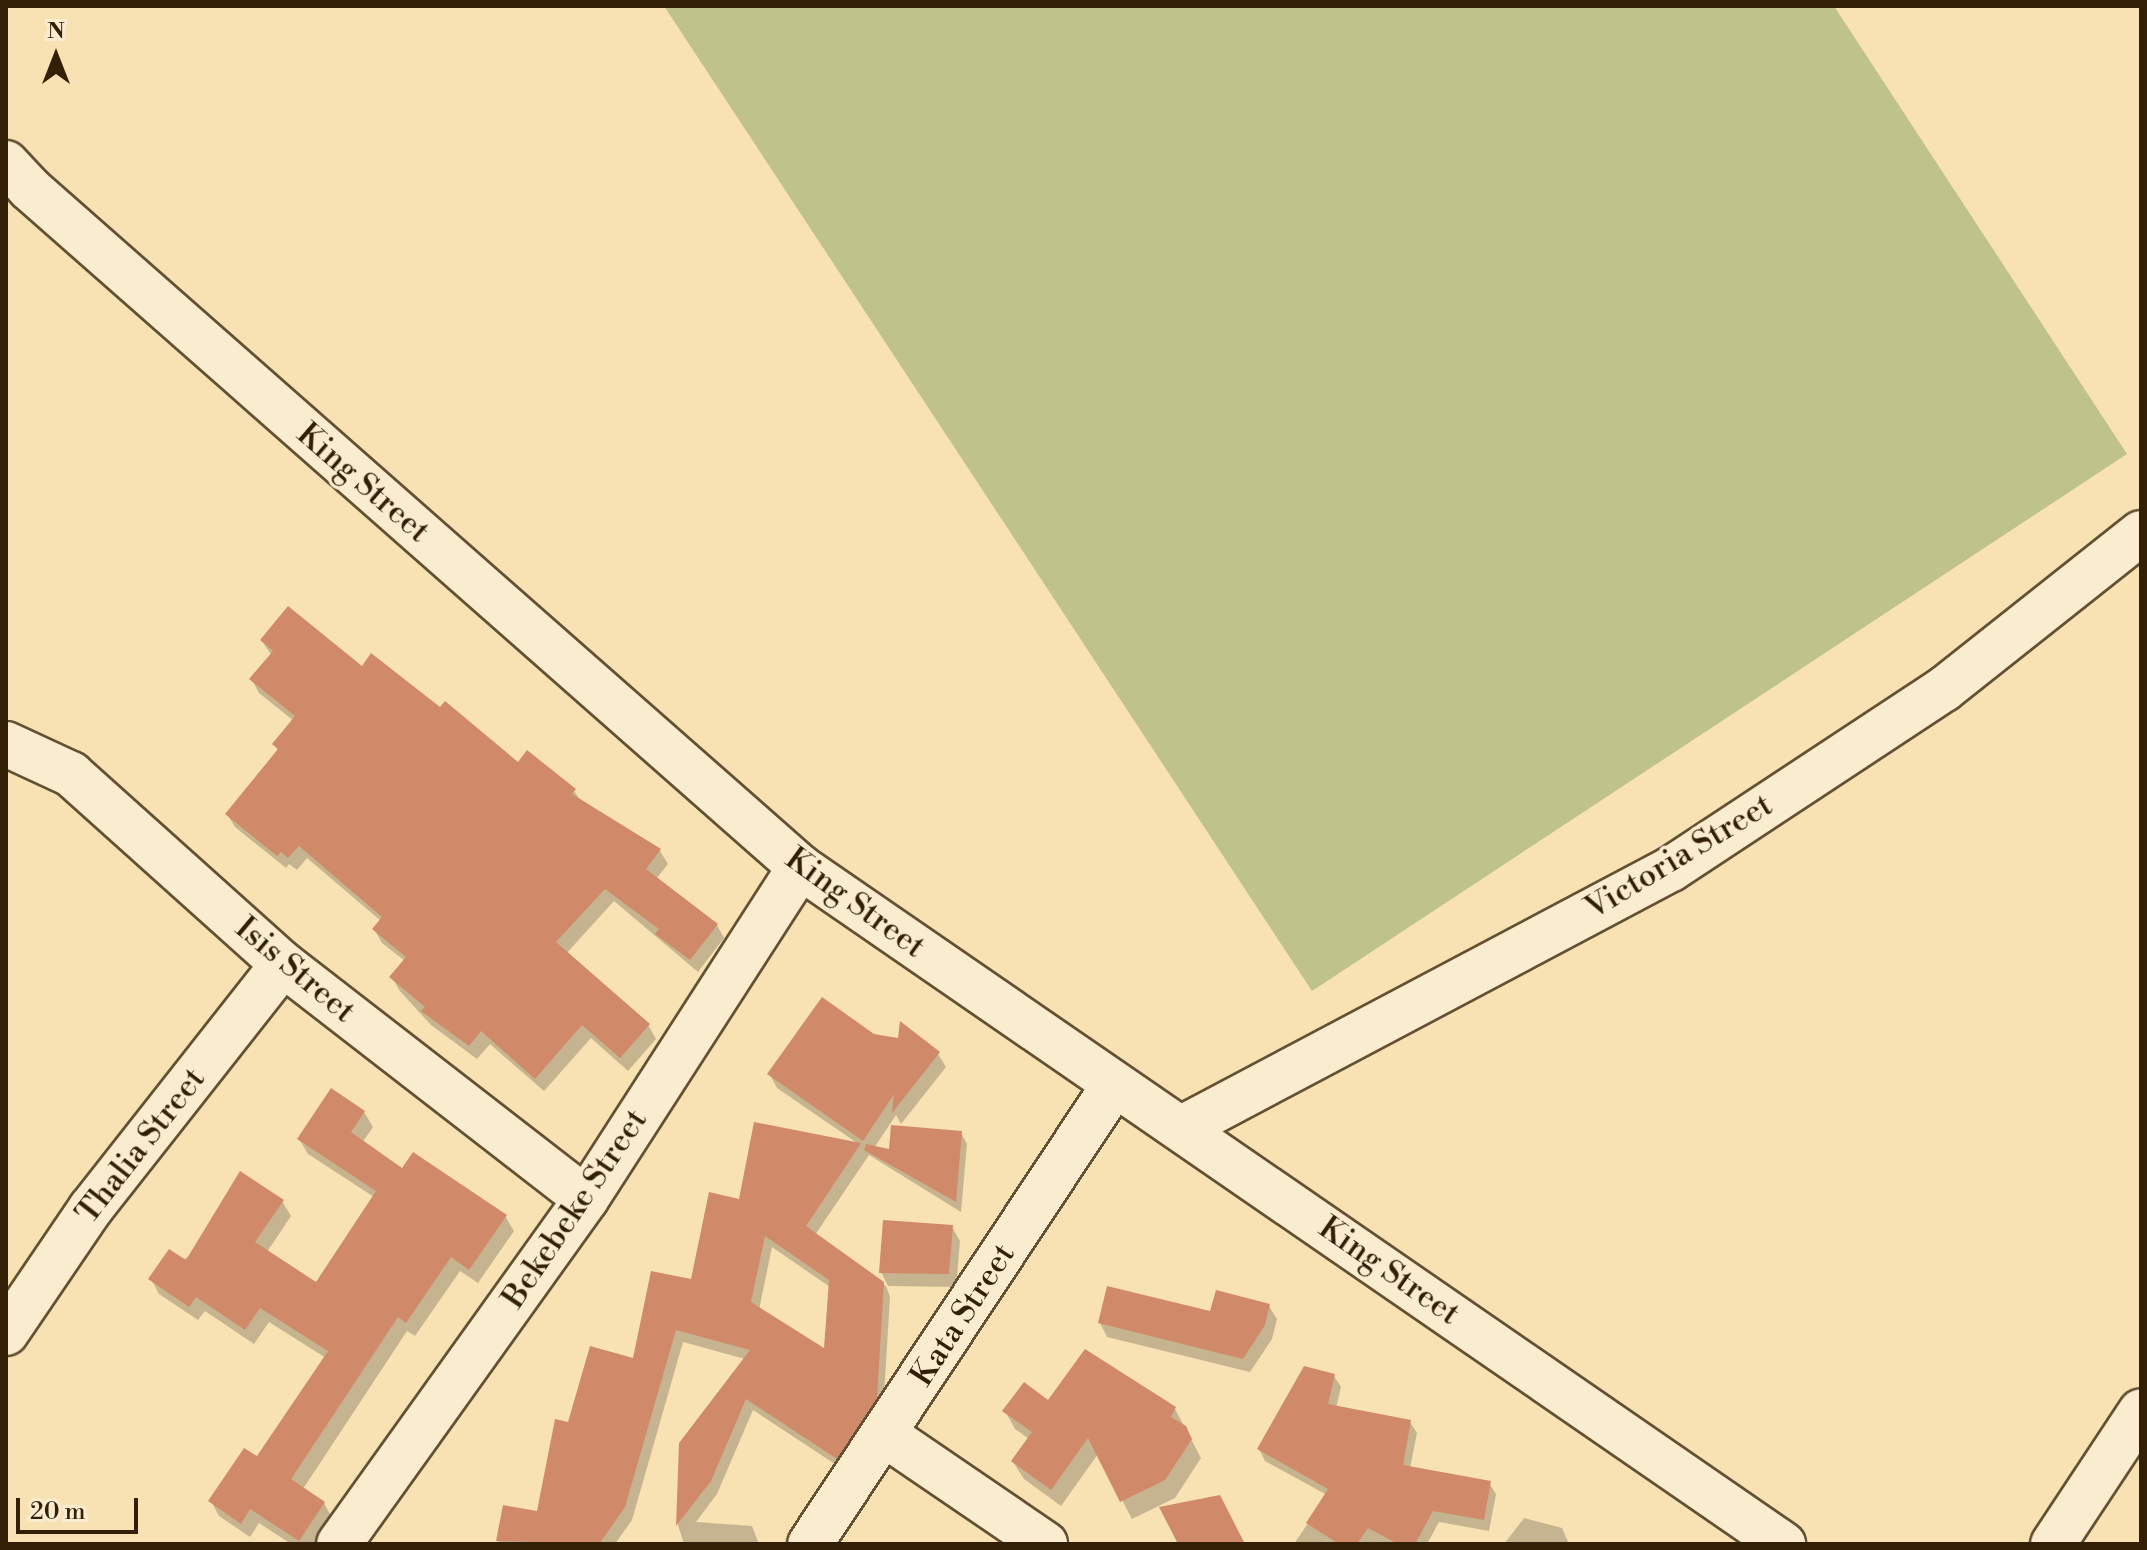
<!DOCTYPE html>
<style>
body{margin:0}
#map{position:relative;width:2147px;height:1550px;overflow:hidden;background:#f8e2b4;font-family:"Libre Bodoni",serif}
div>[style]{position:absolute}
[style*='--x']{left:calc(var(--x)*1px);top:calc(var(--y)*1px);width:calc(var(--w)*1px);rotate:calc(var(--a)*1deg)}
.green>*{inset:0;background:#bfc38b}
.shadow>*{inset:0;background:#0003}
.building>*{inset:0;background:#d08969}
.roads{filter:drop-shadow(2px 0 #645032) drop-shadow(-2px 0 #645032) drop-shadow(0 2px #645032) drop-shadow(0 -2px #645032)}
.minor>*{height:44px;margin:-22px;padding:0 22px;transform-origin:22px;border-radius:22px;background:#faecce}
span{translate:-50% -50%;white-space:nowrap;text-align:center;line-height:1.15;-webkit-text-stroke:7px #faecce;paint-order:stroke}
.street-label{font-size:32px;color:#321f06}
.frame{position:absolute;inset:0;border:8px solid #321f06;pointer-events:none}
.north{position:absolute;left:16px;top:16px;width:80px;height:80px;-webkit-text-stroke:6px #faecce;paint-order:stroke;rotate:0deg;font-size:22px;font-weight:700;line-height:32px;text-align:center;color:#321f06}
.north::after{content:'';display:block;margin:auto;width:28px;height:36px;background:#321f06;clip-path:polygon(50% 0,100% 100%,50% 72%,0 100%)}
.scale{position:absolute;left:16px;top:1498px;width:122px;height:36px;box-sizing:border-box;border:4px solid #321f06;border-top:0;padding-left:10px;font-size:24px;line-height:28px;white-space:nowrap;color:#321f06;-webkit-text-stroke:6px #faecce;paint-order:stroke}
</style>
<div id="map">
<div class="green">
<div style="clip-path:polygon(664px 6px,1834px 6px,2127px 454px,1312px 991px)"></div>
</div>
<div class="shadow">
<div style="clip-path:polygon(262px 641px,362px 668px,440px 710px,518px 765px,574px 791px,581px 801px,660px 851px,668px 864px,656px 879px,717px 925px,724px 938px,698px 972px,614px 901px,566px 954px,648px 1025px,656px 1039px,628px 1071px,591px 1038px,544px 1091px,490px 1044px,477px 1059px,431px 1025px,399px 990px,392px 977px,405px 961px,382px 943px,374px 929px,381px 921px,307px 858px,297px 870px,289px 864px,286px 868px,235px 827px,227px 814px,278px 751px,275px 745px,294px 721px,259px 693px,252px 680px,272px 656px)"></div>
<div style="clip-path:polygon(evenodd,874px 1036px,938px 1054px,946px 1067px,901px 1124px,896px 1115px,874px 1148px,891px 1151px,961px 1133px,967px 1144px,961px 1212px,869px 1155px,815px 1235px,886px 1286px,890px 1297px,883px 1412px,844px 1470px,753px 1410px,717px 1494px,696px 1522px,752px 1526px,759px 1544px,684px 1544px,678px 1525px,681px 1443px,745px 1359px,683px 1342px,632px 1520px,615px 1544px,498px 1544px,505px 1507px,539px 1514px,570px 1424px,634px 1361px,692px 1281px,741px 1201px,756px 1124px,860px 1145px,777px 1088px,770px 1075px,874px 1036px,772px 1247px,830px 1287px,825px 1352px,759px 1310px,772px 1247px)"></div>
<div style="clip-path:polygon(364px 1112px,373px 1127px,362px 1143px,403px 1170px,505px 1216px,514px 1231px,478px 1283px,460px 1271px,415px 1336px,407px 1331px,303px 1489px,324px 1503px,332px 1518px,315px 1544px,291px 1544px,259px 1523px,250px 1537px,219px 1516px,211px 1501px,257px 1459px,326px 1358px,269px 1322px,254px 1344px,205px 1311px,198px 1320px,159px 1294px,151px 1279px,282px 1201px,291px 1216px,267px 1252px,316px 1284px,374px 1197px,308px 1154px,299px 1139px)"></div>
<div style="clip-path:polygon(952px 1227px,960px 1241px,956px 1287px,888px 1286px,881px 1272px)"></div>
<div style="clip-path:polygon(1269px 1306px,1277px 1319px,1272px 1339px,1250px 1372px,1107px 1337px,1100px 1323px)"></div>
<div style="clip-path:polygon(1334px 1376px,1341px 1387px,1336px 1408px,1410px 1422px,1417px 1433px,1410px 1468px,1489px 1483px,1496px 1494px,1489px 1531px,1439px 1522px,1427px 1544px,1294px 1544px,1327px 1495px,1265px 1461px,1259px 1449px)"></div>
<div style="clip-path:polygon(1049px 1403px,1175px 1409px,1201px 1458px,1175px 1498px,1132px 1519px,1098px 1454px,1061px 1506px,1024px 1479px,1013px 1462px,1029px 1439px,1015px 1429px,1005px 1411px)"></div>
<div style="clip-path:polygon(1524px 1518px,1562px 1528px,1569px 1544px,1504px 1544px)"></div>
</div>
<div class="building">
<div style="clip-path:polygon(288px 606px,362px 666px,371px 653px,440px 707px,445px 701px,518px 762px,527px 750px,576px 789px,572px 794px,661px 849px,646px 869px,718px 924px,690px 960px,655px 934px,659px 929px,605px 889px,556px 942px,650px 1024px,620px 1058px,582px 1025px,535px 1079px,481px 1031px,469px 1046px,421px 1011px,425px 1007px,389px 977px,406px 957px,372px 929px,382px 917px,299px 846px,288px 858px,281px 852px,277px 856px,225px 814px,278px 749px,272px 744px,295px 716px,249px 679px,273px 651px,260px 640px)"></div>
<div style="clip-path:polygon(822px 997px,874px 1034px,898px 1038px,900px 1021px,940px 1052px,892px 1113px,894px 1094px,863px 1141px,767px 1074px)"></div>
<div style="clip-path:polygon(331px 1088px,365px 1111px,351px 1132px,402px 1168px,413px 1152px,507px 1215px,469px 1270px,451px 1257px,406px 1323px,398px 1317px,291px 1479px,325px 1502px,299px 1541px,250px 1509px,241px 1524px,208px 1501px,244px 1448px,257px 1456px,328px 1351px,260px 1308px,245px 1330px,196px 1297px,189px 1307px,148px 1279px,169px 1249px,186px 1260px,240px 1171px,284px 1200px,255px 1242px,316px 1282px,376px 1191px,297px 1139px)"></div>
<div style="clip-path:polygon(evenodd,754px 1122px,861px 1143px,806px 1226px,884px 1282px,877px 1398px,837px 1459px,746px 1399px,711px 1481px,676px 1526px,679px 1443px,750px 1350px,676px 1330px,625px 1507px,599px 1544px,496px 1541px,503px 1505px,537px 1511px,555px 1419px,568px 1422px,590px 1346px,633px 1358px,651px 1271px,691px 1279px,709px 1192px,739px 1199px,754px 1122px,765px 1236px,829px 1280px,824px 1348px,751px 1302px,765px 1236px)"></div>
<div style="clip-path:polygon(891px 1125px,962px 1131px,956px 1202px,864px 1150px,866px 1144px,889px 1149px)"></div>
<div style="clip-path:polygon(883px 1220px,953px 1225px,949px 1274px,879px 1273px)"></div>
<div style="clip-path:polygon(1107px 1286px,1210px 1311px,1216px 1290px,1270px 1304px,1265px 1325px,1243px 1359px,1098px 1323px)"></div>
<div style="clip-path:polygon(1085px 1349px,1176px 1407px,1171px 1417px,1186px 1426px,1192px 1439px,1165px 1480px,1120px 1502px,1088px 1438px,1051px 1490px,1011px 1461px,1032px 1432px,1002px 1411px,1024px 1382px,1048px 1400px)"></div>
<div style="clip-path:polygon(1304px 1366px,1335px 1374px,1328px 1404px,1411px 1420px,1403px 1465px,1491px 1481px,1484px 1520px,1433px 1511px,1415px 1544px,1398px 1544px,1368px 1528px,1357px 1544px,1339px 1544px,1306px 1523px,1328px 1489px,1257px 1449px)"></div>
<div style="clip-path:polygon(1220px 1495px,1245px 1544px,1178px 1544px,1159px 1507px)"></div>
</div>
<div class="roads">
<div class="minor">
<div style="--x:6;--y:163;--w:34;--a:47"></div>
<div style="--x:29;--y:188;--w:1027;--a:41.37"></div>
<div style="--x:800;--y:867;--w:1194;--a:34.56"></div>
<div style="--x:6;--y:744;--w:72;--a:24.8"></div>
<div style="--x:71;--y:774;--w:285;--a:41.9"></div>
<div style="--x:283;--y:964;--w:383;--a:37.8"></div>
<div style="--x:1182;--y:1128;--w:553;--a:-27.91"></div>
<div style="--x:1671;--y:869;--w:327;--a:-33.4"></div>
<div style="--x:1944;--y:689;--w:251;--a:-38.4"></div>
<div style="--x:6;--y:1333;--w:151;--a:-55.8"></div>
<div style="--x:91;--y:1208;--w:310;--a:-51.8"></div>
<div style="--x:884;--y:1434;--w:195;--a:34.3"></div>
<div style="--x:339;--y:1544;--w:424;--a:-54.4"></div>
<div style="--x:586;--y:1199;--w:395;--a:-57.2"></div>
<div style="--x:810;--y:1544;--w:551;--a:-56.48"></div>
<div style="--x:2053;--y:1544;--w:159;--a:-56.5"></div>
</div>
</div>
<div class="street-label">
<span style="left:363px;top:483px;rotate:41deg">King Street</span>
<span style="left:1679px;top:857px;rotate:-31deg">Victoria Street</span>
<span style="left:855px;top:903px;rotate:36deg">King Street</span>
<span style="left:295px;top:970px;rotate:40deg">Isis Street</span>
<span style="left:141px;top:1146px;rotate:-52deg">Thalia Street</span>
<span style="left:575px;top:1209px;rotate:-56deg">Bekebeke Street</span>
<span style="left:1389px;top:1271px;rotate:35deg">King Street</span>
<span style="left:963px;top:1315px;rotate:-57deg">Kata Street</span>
</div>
<div class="frame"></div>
<div class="north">N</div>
<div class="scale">20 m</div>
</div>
